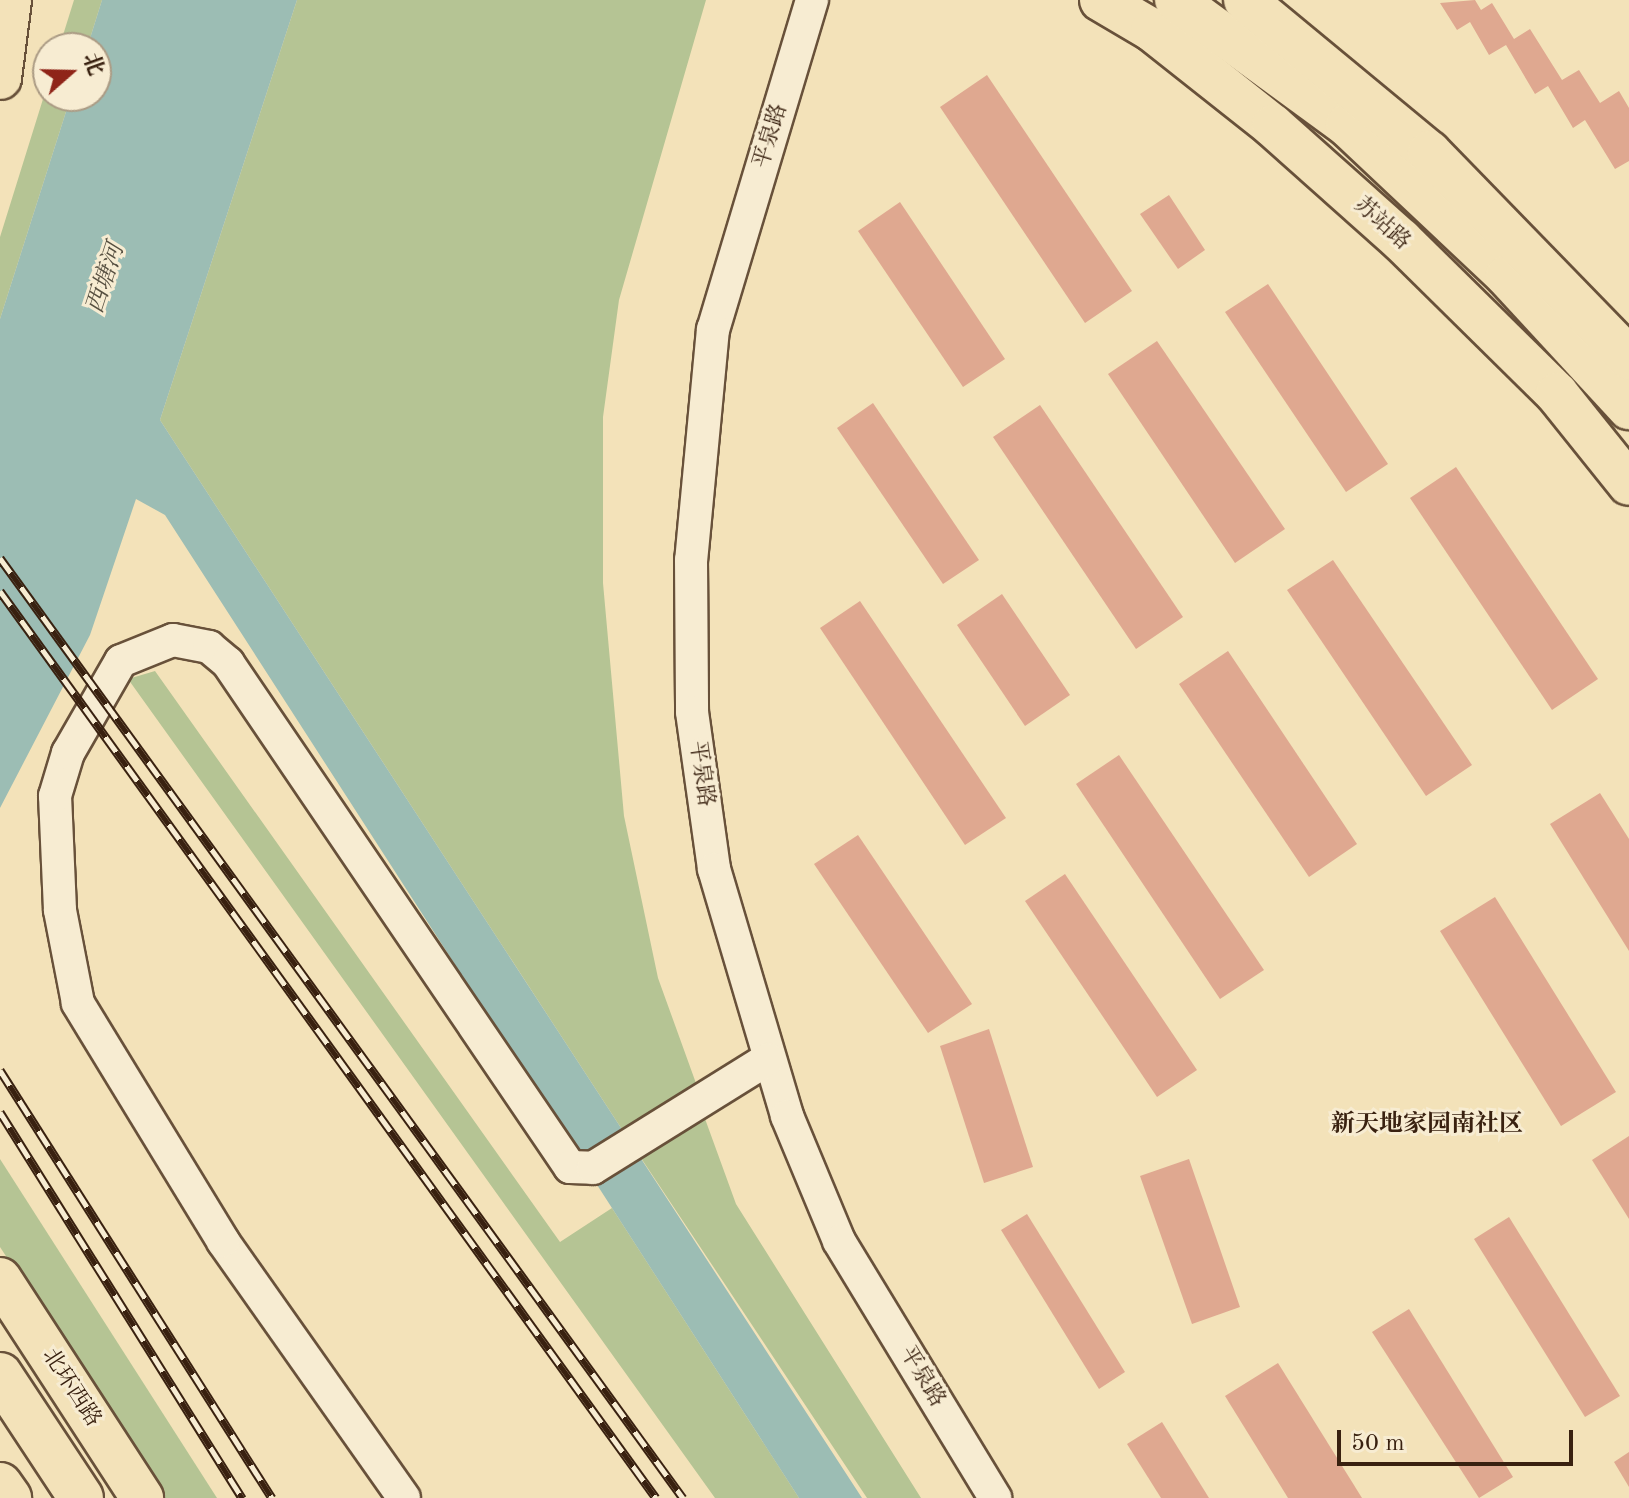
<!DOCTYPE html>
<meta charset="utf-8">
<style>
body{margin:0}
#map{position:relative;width:1629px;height:1498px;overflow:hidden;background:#f3e2b9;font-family:"Old Standard TT","Noto Serif SC",serif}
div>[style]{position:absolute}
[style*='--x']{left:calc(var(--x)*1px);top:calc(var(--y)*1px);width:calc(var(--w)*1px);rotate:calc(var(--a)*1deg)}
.green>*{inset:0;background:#b5c494}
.water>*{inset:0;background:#9cbdb4}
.building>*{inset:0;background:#dfa890}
.roads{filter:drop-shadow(2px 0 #68513a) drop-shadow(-2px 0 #68513a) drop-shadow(0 2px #68513a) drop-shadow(0 -2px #68513a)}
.minor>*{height:32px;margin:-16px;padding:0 16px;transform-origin:16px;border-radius:16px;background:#f7ecd2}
.major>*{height:42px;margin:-21px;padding:0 21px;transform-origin:21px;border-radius:21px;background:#f3e2b9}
.highway>*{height:44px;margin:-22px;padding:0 22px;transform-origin:22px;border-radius:22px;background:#f3e2b9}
.rail>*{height:9px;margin-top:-4.5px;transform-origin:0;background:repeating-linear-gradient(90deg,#f7ecd2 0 18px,#392110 0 36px);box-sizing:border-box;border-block:2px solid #392110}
span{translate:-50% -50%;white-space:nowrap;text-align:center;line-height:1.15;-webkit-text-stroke:6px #f7ecd2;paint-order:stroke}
.street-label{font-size:22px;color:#392110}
.water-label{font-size:24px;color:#575041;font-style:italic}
.neighbourhood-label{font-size:24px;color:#392110;font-weight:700}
.north{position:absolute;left:32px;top:32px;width:80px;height:80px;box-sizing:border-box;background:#f7ecd2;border:2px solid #ab9b84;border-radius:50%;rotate:70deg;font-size:22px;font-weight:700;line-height:32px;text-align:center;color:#392110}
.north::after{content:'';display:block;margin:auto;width:28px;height:36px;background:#8f2418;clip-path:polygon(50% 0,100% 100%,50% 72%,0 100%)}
.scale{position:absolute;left:1337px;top:1430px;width:236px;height:36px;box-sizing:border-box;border:4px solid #392110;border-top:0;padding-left:10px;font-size:24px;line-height:28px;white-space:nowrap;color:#392110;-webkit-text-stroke:6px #f7ecd2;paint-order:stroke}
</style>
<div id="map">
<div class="green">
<div style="clip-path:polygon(74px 0,102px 0,87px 48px,59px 48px)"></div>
<div style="clip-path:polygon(297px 0,706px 0,619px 300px,603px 417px,603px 583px,624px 816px,658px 978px,697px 1086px,625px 1134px,160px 420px)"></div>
<div style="clip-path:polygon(48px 83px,48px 96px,71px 96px,0 319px,0 237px)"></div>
<div style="clip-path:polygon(155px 671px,560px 1242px,612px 1208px,799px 1498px,715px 1498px,128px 679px)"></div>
<div style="clip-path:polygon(704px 1116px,736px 1204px,921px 1498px,867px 1498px,639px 1155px)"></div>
<div style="clip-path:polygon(0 1159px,217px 1498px,164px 1498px,0 1247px)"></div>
</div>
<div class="water">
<div style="clip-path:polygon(102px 0,297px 0,160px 420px,862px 1498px,799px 1498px,165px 515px,136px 499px,90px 635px,0 808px,0 319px,71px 96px,96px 96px,96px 48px,87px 48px)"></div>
</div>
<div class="building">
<div style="clip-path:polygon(1475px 0,1481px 10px,1492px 3px,1514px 39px,1530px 29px,1562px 80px,1579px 70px,1600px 103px,1619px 91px,1629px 108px,1629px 161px,1615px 169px,1585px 120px,1573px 128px,1548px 86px,1535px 94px,1506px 45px,1489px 55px,1470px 22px,1457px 30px,1440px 3px)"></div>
<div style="clip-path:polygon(987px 75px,1132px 291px,1085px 323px,940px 107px)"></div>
<div style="clip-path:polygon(1169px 195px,1205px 250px,1178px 269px,1140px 214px)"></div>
<div style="clip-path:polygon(900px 202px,1005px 359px,963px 387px,858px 231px)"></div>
<div style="clip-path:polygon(1268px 284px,1388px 464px,1346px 492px,1225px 312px)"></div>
<div style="clip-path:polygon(1157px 341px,1285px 529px,1235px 563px,1108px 374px)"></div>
<div style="clip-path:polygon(873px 403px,979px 560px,943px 584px,837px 428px)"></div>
<div style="clip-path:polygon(1040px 405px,1183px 617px,1136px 649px,993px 437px)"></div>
<div style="clip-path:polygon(1456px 467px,1598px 679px,1552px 710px,1410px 498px)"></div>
<div style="clip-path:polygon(1333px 560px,1472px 765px,1426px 796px,1287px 590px)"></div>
<div style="clip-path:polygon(1002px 594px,1070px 695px,1025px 726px,957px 625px)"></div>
<div style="clip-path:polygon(860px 601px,1006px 818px,965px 845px,820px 628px)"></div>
<div style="clip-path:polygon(1228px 651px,1357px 844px,1309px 877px,1179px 684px)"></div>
<div style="clip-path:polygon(1119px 755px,1264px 970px,1220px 999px,1076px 784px)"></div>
<div style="clip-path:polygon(1600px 793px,1629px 839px,1629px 951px,1550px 824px)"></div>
<div style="clip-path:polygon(858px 835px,972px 1004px,928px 1033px,814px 864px)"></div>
<div style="clip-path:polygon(1065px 874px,1197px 1070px,1157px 1097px,1025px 901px)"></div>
<div style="clip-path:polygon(1495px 897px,1616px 1092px,1561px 1126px,1440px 931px)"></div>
<div style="clip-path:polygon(989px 1029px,1033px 1167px,984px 1183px,940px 1046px)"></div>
<div style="clip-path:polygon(1629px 1136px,1629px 1219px,1592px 1160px)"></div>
<div style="clip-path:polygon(1189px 1159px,1240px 1307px,1192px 1324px,1140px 1176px)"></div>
<div style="clip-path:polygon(1027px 1214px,1125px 1372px,1099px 1389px,1001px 1230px)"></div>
<div style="clip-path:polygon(1509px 1217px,1620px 1396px,1585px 1417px,1474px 1239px)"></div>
<div style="clip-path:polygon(1409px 1309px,1513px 1477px,1479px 1498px,1372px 1332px)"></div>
<div style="clip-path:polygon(1278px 1363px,1362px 1498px,1288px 1498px,1225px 1396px)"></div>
<div style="clip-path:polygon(1162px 1422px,1209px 1498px,1161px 1498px,1127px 1444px)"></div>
<div style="clip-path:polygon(1629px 1452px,1629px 1487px,1614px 1462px)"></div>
</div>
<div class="roads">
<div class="minor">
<div style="--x:812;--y:0;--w:344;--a:106.7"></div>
<div style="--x:713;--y:329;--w:232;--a:95.4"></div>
<div style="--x:691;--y:560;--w:152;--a:89.6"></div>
<div style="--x:692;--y:712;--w:159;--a:82"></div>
<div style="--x:714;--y:869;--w:258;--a:73.5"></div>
<div style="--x:787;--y:1116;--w:135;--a:67.4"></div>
<div style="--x:839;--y:1241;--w:301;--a:58.7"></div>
<div style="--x:404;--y:1498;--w:314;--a:-125.2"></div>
<div style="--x:223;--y:1241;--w:279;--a:-121.4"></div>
<div style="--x:78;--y:1003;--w:95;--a:-101"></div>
<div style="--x:60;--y:910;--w:114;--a:-92.5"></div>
<div style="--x:55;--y:796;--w:45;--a:-73.2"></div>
<div style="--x:68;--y:753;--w:106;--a:-60.1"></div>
<div style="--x:121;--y:661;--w:56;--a:-22"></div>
<div style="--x:173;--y:640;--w:37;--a:11"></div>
<div style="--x:209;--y:647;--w:25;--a:40"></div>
<div style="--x:228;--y:663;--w:609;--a:55.84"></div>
<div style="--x:570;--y:1167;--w:23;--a:2"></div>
<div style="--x:593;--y:1168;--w:206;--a:-31.9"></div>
</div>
<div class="major">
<div style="--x:1101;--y:0;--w:59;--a:30.5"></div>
<div style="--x:1152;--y:30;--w:154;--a:38.4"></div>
<div style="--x:1273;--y:126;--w:171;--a:41.7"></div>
<div style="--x:1401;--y:240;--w:219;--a:44.6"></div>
<div style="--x:1557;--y:394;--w:115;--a:51.3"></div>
<div style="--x:1176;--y:0;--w:212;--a:36.2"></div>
<div style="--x:1347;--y:125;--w:220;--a:43.3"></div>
<div style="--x:1507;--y:276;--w:180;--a:47.3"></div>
<div style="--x:1245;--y:0;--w:239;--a:39.6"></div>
<div style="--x:1429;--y:152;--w:287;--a:45.8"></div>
<div style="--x:0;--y:78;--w:79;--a:-82.7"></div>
<div style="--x:0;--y:1279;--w:261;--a:57"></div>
</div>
<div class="highway">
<div style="--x:0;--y:1375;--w:147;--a:56.6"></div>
<div style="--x:0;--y:1485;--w:16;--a:55"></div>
</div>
</div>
<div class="rail">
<div style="--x:0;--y:558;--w:1162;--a:54"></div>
<div style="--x:0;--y:591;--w:1119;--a:54.12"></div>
<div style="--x:0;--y:1070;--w:507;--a:57.56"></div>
<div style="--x:0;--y:1112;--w:456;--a:57.9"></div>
</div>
<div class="street-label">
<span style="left:771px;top:136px;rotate:-73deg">平泉路</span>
<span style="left:1382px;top:224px;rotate:42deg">苏站路</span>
<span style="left:701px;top:774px;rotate:82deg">平泉路</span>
<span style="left:922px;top:1377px;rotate:59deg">平泉路</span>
<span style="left:71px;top:1388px;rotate:57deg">北环西路</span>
</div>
<div class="water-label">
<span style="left:107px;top:279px;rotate:-72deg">西塘河</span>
</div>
<div class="neighbourhood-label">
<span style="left:1427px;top:1126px">新天地家园南社区</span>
</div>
<div class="north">北</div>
<div class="scale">50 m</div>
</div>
